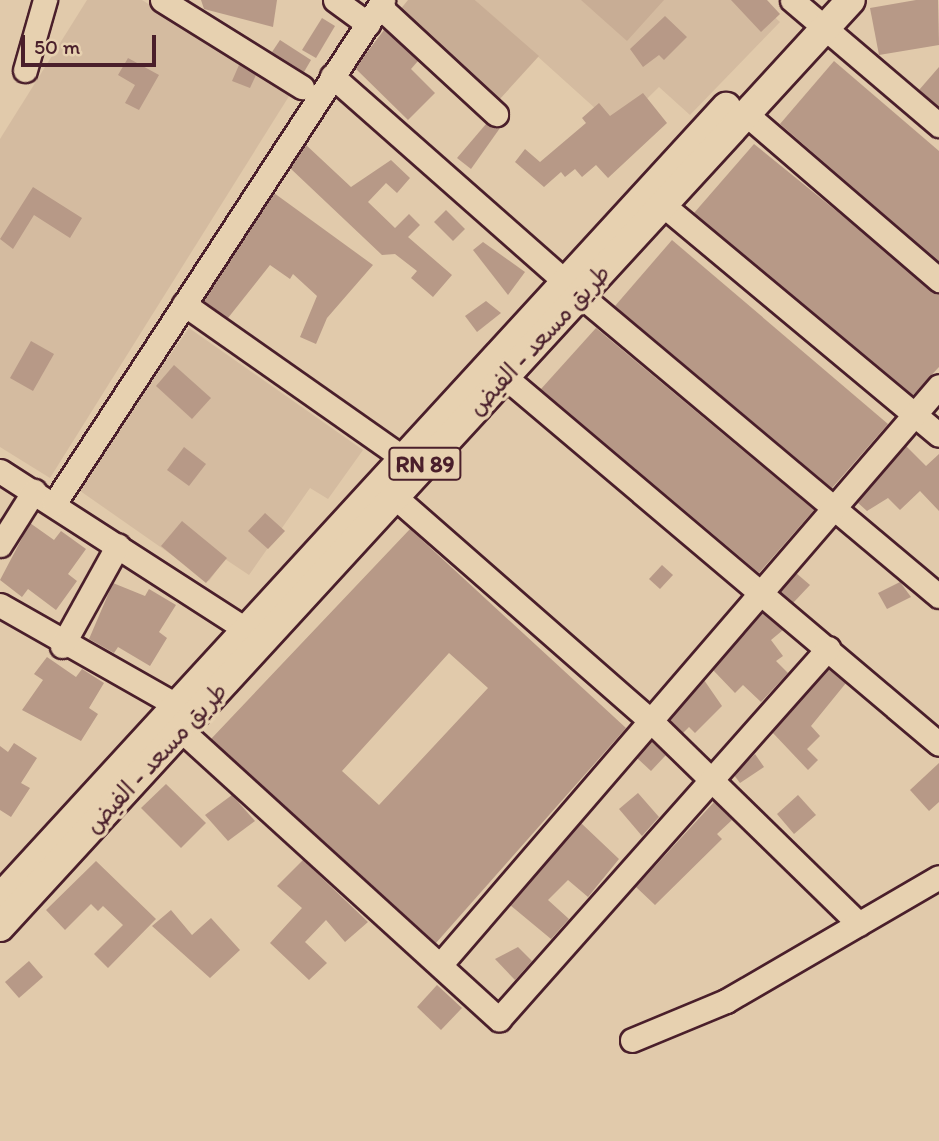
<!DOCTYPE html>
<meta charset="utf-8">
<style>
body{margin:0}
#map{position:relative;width:939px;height:1141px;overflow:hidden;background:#e1caab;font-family:Itim,"Playpen Sans Arabic",sans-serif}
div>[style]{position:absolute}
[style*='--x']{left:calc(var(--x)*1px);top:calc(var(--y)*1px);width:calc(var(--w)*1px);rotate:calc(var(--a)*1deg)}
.built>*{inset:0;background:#d4bba0}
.green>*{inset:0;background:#c8ad95}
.building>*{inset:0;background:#b79987}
.roads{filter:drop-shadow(2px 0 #4a1f2b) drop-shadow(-2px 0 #4a1f2b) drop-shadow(0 2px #4a1f2b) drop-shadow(0 -2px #4a1f2b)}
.minor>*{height:23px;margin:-11.5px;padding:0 11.5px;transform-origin:11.5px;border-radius:11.5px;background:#e7d1b0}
.major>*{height:28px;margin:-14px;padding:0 14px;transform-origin:14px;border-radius:14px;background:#e7d1b0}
span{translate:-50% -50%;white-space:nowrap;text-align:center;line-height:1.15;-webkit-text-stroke:7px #e7d1b0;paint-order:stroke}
.shield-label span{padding:2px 5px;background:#e7d1b0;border:2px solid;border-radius:5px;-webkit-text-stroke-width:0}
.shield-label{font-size:23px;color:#4a1f2b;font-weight:700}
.street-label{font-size:24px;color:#4a1f2b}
.scale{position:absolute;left:21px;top:35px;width:135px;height:32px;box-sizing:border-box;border:4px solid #4a1f2b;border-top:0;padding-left:9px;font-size:21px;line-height:24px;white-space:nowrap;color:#4a1f2b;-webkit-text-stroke:5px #e7d1b0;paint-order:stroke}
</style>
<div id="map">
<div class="built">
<div style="clip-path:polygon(87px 0,142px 0,291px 93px,50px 478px,0 447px,0 139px)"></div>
<div style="clip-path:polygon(475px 0,756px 0,780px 22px,690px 115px,659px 87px,617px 128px)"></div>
<div style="clip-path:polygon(189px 328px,363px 450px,328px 499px,310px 488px,249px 575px,225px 559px,209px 581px,76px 488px)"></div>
</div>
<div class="green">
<div style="clip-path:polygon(408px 0,475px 0,539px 56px,499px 100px,399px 11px)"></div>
<div style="clip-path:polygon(581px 0,664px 0,627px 41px)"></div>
</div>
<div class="building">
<div style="clip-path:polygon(201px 0,277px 0,273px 27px,204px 9px)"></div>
<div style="clip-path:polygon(731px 0,767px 0,780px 14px,761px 32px)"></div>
<div style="clip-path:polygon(916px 0,938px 0,939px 45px,879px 55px,870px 8px)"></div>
<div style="clip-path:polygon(665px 16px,687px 37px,664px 60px,659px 55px,643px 67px,630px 49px)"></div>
<div style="clip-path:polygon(322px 18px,335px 26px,316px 58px,302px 50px)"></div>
<div style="clip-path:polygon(384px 30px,418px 61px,411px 69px,435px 93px,408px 120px,355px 68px)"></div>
<div style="clip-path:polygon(280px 40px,311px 60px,304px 72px,272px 52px)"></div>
<div style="clip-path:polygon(128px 58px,159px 75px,139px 110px,125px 103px,135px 85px,118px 75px)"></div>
<div style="clip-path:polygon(834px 61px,939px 151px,939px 262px,780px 124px)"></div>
<div style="clip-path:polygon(239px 65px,256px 75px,250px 88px,232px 81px)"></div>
<div style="clip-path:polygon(939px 67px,939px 107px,919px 90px)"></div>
<div style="clip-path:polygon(643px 93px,667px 123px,608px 178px,596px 165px,582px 177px,575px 169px,565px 177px,561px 172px,544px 187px,515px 162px,525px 149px,540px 162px,586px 123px,582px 118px,599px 103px,610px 116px)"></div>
<div style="clip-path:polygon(486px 124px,500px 128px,471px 169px,457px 158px)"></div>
<div style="clip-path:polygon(305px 144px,351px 187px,391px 160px,410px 178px,397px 193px,386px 183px,368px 202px,395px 228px,409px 214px,420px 225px,408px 237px,452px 275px,433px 297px,411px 278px,417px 271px,395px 254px,382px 255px,290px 168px)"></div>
<div style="clip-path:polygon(754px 144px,939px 294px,939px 367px,913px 395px,694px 213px)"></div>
<div style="clip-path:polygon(33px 187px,82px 218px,70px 238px,34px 215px,13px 249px,0 239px)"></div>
<div style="clip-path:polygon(274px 193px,373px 265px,327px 318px,316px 344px,300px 337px,317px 296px,293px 274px,290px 279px,270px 265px,228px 318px,204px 301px)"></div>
<div style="clip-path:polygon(446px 210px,465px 229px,453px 241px,434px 222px)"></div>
<div style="clip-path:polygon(672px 240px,888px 424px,832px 488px,615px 306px)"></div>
<div style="clip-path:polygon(483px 242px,525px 272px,508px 295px,473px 250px)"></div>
<div style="clip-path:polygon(486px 301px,501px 313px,477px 332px,465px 316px)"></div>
<div style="clip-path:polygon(596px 328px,814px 510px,759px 573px,541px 389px)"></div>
<div style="clip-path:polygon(31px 341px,54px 354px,33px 391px,10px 378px)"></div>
<div style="clip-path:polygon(174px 365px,211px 398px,192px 419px,156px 386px)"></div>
<div style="clip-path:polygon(906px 446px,926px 466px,939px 454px,939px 511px,920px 491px,900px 510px,888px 498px,867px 511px,857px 502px)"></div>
<div style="clip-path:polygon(184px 447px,206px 464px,189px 486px,167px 470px)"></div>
<div style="clip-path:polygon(265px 513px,285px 531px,268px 549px,248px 531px)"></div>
<div style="clip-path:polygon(182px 521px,227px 558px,206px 583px,161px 546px)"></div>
<div style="clip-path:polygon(30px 523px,54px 540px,61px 531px,86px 549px,68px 574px,77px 581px,56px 610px,28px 589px,22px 597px,0 580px)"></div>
<div style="clip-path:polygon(evenodd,410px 529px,626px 728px,436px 943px,211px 739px,410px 529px,449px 653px,488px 688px,379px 805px,342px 771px,449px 653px)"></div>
<div style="clip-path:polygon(662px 565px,673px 575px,660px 589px,649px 579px)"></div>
<div style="clip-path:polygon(796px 573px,810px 585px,793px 603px,780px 592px)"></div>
<div style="clip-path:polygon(900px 582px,911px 597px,887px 609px,878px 593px)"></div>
<div style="clip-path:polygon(113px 583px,145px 596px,149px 589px,176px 605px,159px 632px,167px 638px,150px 666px,118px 647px,114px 653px,89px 639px)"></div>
<div style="clip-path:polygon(762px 613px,783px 630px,771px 640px,783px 656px,776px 661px,788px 673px,761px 702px,743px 685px,735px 693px,713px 670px)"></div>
<div style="clip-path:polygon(47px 657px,76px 677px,82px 669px,104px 683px,89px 708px,98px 714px,81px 741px,22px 710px,43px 680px,34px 674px)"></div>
<div style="clip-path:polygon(828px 669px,846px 683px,811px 726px,820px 736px,807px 749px,818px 760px,808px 770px,772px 732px)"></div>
<div style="clip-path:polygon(704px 680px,722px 706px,695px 733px,689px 727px,683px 733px,670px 720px)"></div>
<div style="clip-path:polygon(651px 741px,666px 755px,651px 771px,637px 758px)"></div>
<div style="clip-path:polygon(14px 743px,37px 758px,21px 783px,30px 788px,11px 817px,0 810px,0 746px,8px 752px)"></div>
<div style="clip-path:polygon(755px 754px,764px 767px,740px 783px,734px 775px)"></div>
<div style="clip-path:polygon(939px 763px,939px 802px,929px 811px,910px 790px)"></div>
<div style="clip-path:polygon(166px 784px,206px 823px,181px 848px,141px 808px)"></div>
<div style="clip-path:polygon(638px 793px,659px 817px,642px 836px,619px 809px)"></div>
<div style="clip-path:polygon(232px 795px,255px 821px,228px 841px,205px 815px)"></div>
<div style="clip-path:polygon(798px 795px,816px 815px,794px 834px,777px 814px)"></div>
<div style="clip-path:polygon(714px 802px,732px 820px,717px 834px,722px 839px,655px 905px,636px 887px)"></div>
<div style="clip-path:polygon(581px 823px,619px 859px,588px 897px,568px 880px,548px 900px,569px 919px,551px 939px,510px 905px)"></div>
<div style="clip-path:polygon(303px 860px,368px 922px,345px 942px,326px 920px,305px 942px,327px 963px,309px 980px,270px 943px,302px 908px,277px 886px)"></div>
<div style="clip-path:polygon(96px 861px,156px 919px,108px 968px,94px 954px,123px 925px,103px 906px,98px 911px,91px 904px,65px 930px,46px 910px)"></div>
<div style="clip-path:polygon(171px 910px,192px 935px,211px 918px,240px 950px,210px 978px,152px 926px)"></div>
<div style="clip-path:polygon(518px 947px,532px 961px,515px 980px,495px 959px)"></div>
<div style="clip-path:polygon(29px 961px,43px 977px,19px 998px,5px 982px)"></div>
<div style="clip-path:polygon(437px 985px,462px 1008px,441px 1030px,417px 1007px)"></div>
</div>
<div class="roads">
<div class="minor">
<div style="--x:162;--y:0;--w:165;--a:31.9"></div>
<div style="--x:335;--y:0;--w:41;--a:36"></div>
<div style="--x:792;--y:0;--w:193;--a:40.4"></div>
<div style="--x:380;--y:7;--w:158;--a:42.7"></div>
<div style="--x:25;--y:70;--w:73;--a:-74.1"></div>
<div style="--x:332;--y:76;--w:331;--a:41.4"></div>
<div style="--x:580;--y:295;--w:468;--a:40"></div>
<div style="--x:746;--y:114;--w:255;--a:40.7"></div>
<div style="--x:663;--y:205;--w:359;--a:39.8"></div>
<div style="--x:184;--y:304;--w:284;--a:35.1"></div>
<div style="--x:505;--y:377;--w:568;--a:40.22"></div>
<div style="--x:0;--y:471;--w:310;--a:32.8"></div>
<div style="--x:395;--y:497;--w:342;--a:41.2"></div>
<div style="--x:652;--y:722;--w:289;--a:44.3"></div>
<div style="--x:54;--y:504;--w:602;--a:-56.86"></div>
<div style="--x:0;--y:545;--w:64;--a:-57.8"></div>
<div style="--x:0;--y:605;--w:200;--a:29.6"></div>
<div style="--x:62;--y:646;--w:115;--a:-61"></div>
<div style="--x:181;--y:730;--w:430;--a:42.3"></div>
<div style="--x:499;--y:1019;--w:496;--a:-48.4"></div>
<div style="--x:440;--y:965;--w:764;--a:-49.24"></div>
<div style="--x:632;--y:1040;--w:102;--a:-22.5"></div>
<div style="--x:726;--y:1001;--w:246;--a:-30.2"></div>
</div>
<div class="major">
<div style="--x:0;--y:898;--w:1074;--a:-47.45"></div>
<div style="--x:0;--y:927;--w:1258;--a:-47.45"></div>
</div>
</div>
<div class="shield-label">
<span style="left:425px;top:464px">RN 89</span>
</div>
<div class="street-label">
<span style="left:539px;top:340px;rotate:-47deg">طريق مسعد - الفيض</span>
<span style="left:156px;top:758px;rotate:-47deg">طريق مسعد - الفيض</span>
</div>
<div class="scale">50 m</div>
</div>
